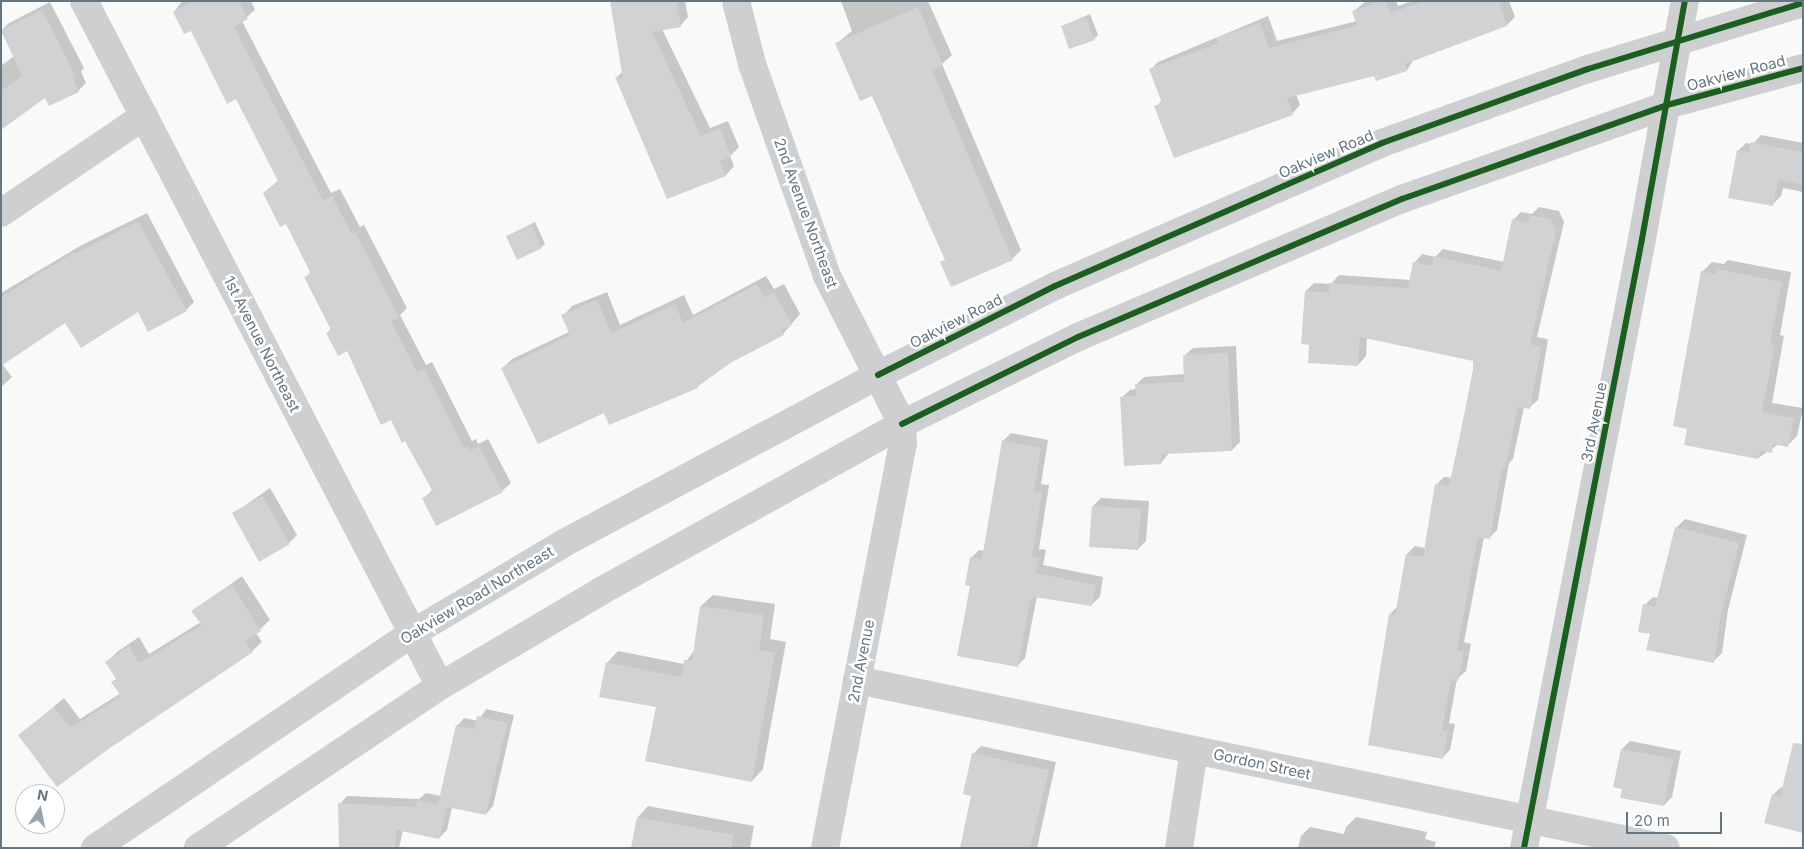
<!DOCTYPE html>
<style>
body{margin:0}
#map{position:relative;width:1804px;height:849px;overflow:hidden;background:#f9f9f9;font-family:Inter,sans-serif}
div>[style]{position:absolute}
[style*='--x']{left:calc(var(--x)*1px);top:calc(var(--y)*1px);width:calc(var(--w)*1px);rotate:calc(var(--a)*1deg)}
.shadow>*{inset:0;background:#0003}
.building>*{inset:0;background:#d0d2d3}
.minor>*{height:28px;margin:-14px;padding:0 14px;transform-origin:14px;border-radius:14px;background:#cecfd0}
.cycleway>*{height:6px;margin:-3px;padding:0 3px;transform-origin:3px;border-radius:3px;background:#1b5e20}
span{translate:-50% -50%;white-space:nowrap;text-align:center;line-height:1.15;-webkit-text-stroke:5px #fff;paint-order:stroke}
.street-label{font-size:15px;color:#657683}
.frame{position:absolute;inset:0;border:2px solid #657683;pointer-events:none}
.north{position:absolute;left:15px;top:784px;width:50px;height:50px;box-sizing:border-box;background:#fff;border:1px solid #c1c8cd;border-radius:50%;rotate:11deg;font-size:14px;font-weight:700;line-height:20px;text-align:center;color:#657683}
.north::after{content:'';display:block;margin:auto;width:18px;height:22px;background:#99a4ac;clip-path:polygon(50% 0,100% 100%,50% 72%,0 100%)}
.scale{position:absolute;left:1626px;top:812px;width:96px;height:22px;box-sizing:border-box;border:2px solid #657683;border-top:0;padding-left:6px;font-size:15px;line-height:18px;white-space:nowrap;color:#657683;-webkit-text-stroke:4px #fff;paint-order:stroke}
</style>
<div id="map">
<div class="shadow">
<div style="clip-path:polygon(182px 1px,251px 1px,255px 10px,242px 21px,331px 193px,340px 189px,360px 227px,364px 225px,407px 308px,400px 315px,426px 365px,432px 362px,472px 441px,476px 439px,478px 444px,488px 439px,511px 483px,502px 491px,437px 524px,423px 499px,433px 489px,406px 440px,348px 349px,327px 333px,332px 328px,306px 277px,311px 272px,286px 222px,264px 193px,279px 180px,236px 98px,192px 29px,174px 12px)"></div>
<div style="clip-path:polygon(611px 1px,685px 1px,688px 17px,680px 26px,662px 29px,710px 128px,728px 121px,739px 147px,730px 156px,734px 166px,726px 175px,668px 197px,616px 78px,623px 71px)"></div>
<div style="clip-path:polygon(841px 1px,928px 1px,952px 55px,942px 64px,1021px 250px,1012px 259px,942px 263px,946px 259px,872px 95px,837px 43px,852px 31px)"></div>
<div style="clip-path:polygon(1366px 1px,1396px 1px,1398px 6px,1412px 1px,1509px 1px,1515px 17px,1507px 25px,1414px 59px,1407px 70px,1375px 74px,1296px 94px,1300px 105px,1292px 114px,1156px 107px,1162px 100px,1150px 70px,1158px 62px,1268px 16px,1277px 41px,1357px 21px,1354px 11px)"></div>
<div style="clip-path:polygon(50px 2px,84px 68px,81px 71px,86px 83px,78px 91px,45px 96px,1px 128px,1px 66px,14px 56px,1px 31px,9px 23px)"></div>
<div style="clip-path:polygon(1090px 14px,1098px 35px,1094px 39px,1062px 26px)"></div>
<div style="clip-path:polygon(1761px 135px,1803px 143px,1803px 192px,1783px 188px,1781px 196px,1773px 204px,1738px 151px,1746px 143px,1753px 144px)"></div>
<div style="clip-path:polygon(1539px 207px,1559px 211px,1564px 222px,1537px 337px,1548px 339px,1538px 400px,1529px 408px,1524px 407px,1513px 459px,1509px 463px,1497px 530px,1489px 538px,1484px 537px,1464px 642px,1471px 644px,1466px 671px,1457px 679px,1449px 723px,1455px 724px,1450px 750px,1442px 758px,1369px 744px,1390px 614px,1397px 607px,1407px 554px,1415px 546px,1425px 548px,1436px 485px,1444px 477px,1452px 478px,1475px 360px,1367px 338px,1366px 356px,1358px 365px,1310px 344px,1306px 291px,1314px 283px,1331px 284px,1339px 275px,1411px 280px,1414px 263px,1422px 254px,1435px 257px,1443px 249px,1504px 262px,1513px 220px,1521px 212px,1532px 214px)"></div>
<div style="clip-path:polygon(147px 213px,194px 302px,186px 310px,138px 310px,65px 321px,2px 364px,12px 377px,1px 387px,1px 293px,82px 245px)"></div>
<div style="clip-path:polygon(535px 222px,545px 244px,541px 247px,507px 236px)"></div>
<div style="clip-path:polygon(1728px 260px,1791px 272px,1780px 335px,1784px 336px,1772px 403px,1803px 408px,1797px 436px,1787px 446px,1779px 444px,1758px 458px,1689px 428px,1702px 272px,1712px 262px,1724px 264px)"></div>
<div style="clip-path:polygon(766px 276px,774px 289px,784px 284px,800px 314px,783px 334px,732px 361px,697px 387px,604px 412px,503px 368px,512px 359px,569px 332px,563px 316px,572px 306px,607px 292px,620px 325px,684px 295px,693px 315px)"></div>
<div style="clip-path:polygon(1236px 346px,1240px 442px,1232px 450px,1169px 453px,1161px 463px,1121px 398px,1130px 390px,1136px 389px,1136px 385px,1144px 377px,1185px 374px,1184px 356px,1193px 348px)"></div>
<div style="clip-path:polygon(1011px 433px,1048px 440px,1041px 484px,1049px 485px,1039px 549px,1046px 550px,1043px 565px,1103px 577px,1100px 597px,1091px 605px,1037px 596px,1025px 658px,1017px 666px,971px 585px,971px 558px,979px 550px,985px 551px,1003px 441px)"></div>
<div style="clip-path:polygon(270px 488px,297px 535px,289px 543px,233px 514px)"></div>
<div style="clip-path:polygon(1101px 498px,1149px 501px,1146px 541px,1138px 549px,1093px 506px)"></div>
<div style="clip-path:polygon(1685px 519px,1747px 535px,1728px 610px,1722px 653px,1714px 661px,1651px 633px,1645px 605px,1653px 597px,1658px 598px,1676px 528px)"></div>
<div style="clip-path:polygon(242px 576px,270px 620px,256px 633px,262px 642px,252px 651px,106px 749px,20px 735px,64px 698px,80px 719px,121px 693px,117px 678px,107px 662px,117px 652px,139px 637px,149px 654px,201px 622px,193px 611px)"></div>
<div style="clip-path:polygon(713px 595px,775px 604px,770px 639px,786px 642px,763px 769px,752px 781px,607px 663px,618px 651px,684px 664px,694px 651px,701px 606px)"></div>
<div style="clip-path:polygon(486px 709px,514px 715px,493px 806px,486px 814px,452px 807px,447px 830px,439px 838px,403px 830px,399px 848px,340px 848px,340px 804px,347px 796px,419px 799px,426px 793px,441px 796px,457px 726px,464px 718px,478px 721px)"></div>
<div style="clip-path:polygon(1630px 741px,1681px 751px,1672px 797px,1664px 805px,1623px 788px,1622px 749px)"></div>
<div style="clip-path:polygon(981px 746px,1056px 762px,1037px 848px,962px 848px,973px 795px,973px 754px)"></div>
<div style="clip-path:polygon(1781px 787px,1783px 788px,1803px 832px,1773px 795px)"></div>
<div style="clip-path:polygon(648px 806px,754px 826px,750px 848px,632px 848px,638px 817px)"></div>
<div style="clip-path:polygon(1356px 817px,1427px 832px,1425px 839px,1436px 842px,1434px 848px,1298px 848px,1301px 836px,1310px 827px,1344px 834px,1346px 827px)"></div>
</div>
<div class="building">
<div style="clip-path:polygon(195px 1px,239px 1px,248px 19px,234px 27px,323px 200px,332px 196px,352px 234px,355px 232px,399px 317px,391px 321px,417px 372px,424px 369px,464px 448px,468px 446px,470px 451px,479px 446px,503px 492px,436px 526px,422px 498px,433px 492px,405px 441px,402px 443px,391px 420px,381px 425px,347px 351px,338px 356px,326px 333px,331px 330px,304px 277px,311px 274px,286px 224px,280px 227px,263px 193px,278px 181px,236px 99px,227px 104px,191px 31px,184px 34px,173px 12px)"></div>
<div style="clip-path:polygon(610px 1px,676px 1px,681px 27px,652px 32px,701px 136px,720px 128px,731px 157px,720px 161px,726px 176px,667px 199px,615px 77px,623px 79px)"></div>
<div style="clip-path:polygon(1380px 1px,1386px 1px,1390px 13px,1425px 1px,1499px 1px,1507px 26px,1405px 64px,1407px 71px,1376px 81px,1374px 76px,1287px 98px,1293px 115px,1174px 158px,1154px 106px,1162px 103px,1149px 69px,1218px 43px,1216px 38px,1260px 23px,1269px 48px,1357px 26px,1352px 11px)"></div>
<div style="clip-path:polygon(918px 7px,943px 65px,932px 70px,1013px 260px,951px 287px,940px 262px,945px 260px,872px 96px,860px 101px,835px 43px)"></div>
<div style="clip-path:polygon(42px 10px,76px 78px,73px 79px,79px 92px,49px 106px,45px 98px,1px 130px,1px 91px,22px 76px,1px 30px)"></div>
<div style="clip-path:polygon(1086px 17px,1095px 40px,1069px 49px,1061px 26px)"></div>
<div style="clip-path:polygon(1751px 142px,1803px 152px,1803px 185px,1778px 179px,1773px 206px,1728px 198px,1737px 150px,1749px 152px)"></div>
<div style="clip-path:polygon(1530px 215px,1551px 219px,1556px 231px,1530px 344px,1541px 347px,1538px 366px,1530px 409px,1518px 407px,1505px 469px,1502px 468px,1490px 539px,1478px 537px,1457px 650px,1464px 652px,1458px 681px,1451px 679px,1442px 730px,1448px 731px,1443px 759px,1368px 745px,1389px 614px,1395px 615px,1406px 554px,1423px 557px,1435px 484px,1449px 486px,1473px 374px,1473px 361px,1360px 337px,1358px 366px,1308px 363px,1309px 345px,1301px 344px,1305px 291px,1329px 292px,1329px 283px,1408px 288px,1413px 262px,1432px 266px,1434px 256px,1501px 271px,1512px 219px,1528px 223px)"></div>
<div style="clip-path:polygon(138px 221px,187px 311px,148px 332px,138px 312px,81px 348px,65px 323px,1px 366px,1px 297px,74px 252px,75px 254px)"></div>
<div style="clip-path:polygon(531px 225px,542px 248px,517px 260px,506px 236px)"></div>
<div style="clip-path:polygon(1717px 269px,1782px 282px,1770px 344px,1775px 345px,1762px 412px,1794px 418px,1788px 447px,1773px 444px,1772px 453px,1760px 451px,1758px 459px,1684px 445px,1687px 429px,1673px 426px,1701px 271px,1716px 274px)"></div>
<div style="clip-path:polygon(757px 284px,764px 297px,774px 292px,792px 325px,781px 330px,784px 335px,732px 362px,697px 386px,698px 388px,609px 425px,604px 413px,538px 444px,501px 368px,570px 335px,561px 315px,597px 300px,611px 333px,675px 304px,683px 323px)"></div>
<div style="clip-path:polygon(1228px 353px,1232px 451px,1161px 454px,1161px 464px,1124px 466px,1120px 397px,1136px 396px,1135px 384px,1184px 382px,1183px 355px)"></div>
<div style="clip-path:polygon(1002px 440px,1041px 448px,1034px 492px,1042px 493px,1032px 557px,1039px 558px,1036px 573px,1096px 585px,1092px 606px,1034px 597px,1030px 601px,1018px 667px,957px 656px,970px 586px,965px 585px,970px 557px,982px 559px)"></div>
<div style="clip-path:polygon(262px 496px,290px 544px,259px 562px,232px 513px)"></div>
<div style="clip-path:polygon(1092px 506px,1141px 509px,1138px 550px,1089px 547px)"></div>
<div style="clip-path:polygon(1675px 527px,1739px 543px,1720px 619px,1714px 663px,1646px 650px,1650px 634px,1638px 632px,1643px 604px,1655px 607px)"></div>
<div style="clip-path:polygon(231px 584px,261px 631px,245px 641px,253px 652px,107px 750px,57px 787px,18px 735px,54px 707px,70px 728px,121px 696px,111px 682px,116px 679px,105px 662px,129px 646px,139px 663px,202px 625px,191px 611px)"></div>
<div style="clip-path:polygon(700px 606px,764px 615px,759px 650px,775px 653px,752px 782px,645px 761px,656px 707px,599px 697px,606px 662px,681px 677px,684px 660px,692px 661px)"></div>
<div style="clip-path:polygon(477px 716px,507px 723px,486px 815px,447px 807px,439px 839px,396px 830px,395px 848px,339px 848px,338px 803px,416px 807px,417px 800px,438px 804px,456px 725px,475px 729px)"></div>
<div style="clip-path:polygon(1793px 743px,1803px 744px,1803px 833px,1764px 823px,1772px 794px,1780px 797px)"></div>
<div style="clip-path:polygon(1621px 749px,1673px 759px,1664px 806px,1620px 798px,1622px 789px,1613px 787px)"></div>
<div style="clip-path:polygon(972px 753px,1049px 770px,1030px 848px,960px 848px,971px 796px,963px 794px)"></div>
<div style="clip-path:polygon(637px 817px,733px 835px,732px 848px,631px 848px)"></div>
</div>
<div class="minor">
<div style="--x:84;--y:1;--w:772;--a:62.54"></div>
<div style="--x:736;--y:1;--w:65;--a:75.7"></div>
<div style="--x:752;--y:64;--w:225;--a:70.5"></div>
<div style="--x:827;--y:276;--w:166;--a:63.1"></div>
<div style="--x:902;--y:424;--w:19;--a:87"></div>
<div style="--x:903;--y:443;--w:412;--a:100.9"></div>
<div style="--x:1;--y:213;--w:173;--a:-34.1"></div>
<div style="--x:857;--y:680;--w:826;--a:11.73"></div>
<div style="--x:95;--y:848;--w:382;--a:-34.1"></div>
<div style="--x:411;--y:634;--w:178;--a:-30.7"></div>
<div style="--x:564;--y:543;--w:356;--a:-28.1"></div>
<div style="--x:878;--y:375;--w:198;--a:-26.7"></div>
<div style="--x:1055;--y:286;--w:357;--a:-23.6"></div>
<div style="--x:1382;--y:143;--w:219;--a:-19.8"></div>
<div style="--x:1588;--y:69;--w:225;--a:-17.1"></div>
<div style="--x:198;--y:848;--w:291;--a:-33.8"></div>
<div style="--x:440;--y:686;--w:187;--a:-30.5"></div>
<div style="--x:601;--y:591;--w:344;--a:-29"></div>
<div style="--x:902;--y:424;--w:196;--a:-26.3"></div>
<div style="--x:1078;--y:337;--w:352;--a:-23.1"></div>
<div style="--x:1402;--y:199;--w:281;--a:-19.5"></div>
<div style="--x:1667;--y:105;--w:141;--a:-15.2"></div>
<div style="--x:1179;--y:848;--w:99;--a:-81.3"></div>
<div style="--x:1524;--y:848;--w:620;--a:-79.03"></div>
<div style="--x:1642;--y:239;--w:242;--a:-79.8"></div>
</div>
<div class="cycleway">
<div style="--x:878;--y:375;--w:198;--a:-26.7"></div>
<div style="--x:1055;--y:286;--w:357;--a:-23.6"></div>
<div style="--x:1382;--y:143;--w:219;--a:-19.8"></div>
<div style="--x:1588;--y:69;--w:225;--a:-17.1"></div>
<div style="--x:902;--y:424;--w:196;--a:-26.3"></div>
<div style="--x:1078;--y:337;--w:352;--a:-23.1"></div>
<div style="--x:1402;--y:199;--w:281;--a:-19.5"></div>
<div style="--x:1667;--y:105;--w:141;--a:-15.2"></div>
<div style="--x:1524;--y:848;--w:620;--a:-79.03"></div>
<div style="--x:1642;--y:239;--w:242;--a:-79.8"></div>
</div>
<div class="street-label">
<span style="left:1736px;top:73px;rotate:-15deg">Oakview Road</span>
<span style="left:1326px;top:154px;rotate:-23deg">Oakview Road</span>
<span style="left:806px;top:213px;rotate:70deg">2nd Avenue Northeast</span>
<span style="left:956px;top:321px;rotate:-27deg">Oakview Road</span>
<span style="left:262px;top:344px;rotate:63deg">1st Avenue Northeast</span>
<span style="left:1594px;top:422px;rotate:-79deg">3rd Avenue</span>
<span style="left:477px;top:595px;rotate:-31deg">Oakview Road Northeast</span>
<span style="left:861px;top:661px;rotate:-79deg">2nd Avenue</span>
<span style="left:1262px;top:764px;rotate:12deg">Gordon Street</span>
</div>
<div class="frame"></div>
<div class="north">N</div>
<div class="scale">20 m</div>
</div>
